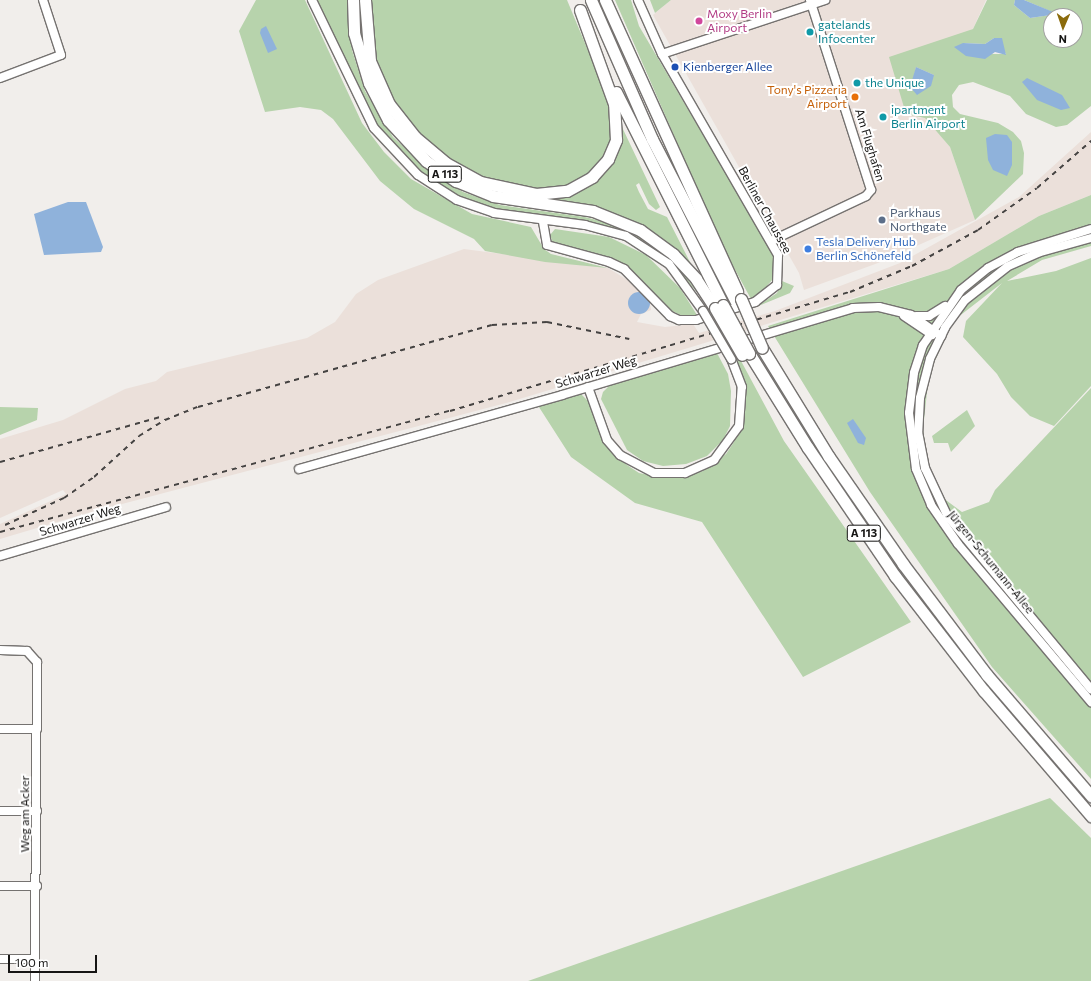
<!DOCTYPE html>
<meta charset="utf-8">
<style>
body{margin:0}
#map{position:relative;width:1091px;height:981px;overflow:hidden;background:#f1eeeb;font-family:Commissioner,sans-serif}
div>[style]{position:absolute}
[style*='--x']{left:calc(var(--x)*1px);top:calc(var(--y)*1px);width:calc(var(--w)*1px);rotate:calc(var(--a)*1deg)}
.built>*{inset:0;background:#ebe0da}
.green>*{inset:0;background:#b7d3ac}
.water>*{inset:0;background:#8fb2db}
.round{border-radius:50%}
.roads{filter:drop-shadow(1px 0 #757270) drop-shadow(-1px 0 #757270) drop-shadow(0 1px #757270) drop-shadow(0 -1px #757270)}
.minor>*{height:8px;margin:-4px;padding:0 4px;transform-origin:4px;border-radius:4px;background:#fff}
.highway>*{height:11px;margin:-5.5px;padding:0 5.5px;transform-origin:5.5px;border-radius:5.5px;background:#fff}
.rail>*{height:2px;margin-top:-1px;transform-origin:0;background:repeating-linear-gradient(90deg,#454342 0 5px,transparent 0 10px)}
.bridges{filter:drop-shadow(1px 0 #757270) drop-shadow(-1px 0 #757270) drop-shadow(0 1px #757270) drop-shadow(0 -1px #757270)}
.minor-bridge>*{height:8px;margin:-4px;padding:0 4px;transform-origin:4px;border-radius:4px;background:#fff}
.highway-bridge>*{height:11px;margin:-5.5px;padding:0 5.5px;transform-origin:5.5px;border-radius:5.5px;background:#fff}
.dots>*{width:11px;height:11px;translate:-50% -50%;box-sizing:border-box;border:2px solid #fff;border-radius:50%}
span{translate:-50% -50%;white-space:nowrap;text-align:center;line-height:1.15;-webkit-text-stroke:4px #fff;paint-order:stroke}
.shield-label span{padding:1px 3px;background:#fff;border:1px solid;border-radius:3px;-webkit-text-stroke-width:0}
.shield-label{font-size:11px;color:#161514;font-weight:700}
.hotel-label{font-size:12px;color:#b23c85}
.left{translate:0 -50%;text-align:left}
.culture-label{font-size:12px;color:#0d838f}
.transit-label{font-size:12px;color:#164399}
.food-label{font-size:12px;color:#c56008}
.right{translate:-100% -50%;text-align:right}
.street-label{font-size:12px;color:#161514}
.service-label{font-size:12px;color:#4e5e75}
.shop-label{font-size:12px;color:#366cbe}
.north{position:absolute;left:1043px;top:8px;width:40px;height:40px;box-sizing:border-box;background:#fff;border:1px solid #a2a1a1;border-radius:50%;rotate:182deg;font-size:11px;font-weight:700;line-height:16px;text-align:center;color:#161514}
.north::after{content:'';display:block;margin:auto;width:14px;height:18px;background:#8b6b0c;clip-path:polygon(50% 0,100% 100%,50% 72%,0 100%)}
.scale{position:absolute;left:8px;top:955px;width:89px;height:18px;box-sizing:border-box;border:2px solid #161514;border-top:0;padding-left:5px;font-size:12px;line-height:14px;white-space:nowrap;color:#161514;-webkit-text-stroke:3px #fff;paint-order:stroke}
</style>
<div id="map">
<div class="built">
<div style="clip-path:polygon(671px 0,986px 0,973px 29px,962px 34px,918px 118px,925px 117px,950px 147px,975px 220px,878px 263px,804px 290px,799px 273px,653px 15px)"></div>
<div style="clip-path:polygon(1091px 132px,1091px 195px,1039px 216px,949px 269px,506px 403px,84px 514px,0 539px,0 524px,66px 494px,63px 490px,0 518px,0 439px,63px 420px,125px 389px,156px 381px,167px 372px,307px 338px,335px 322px,356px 294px,378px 280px,464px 249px,608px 268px,634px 284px,650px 301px,651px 310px,641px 314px,637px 322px,665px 327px,693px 324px,699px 333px,775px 311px,900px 263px,1019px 197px)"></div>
</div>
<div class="green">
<div style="clip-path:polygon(256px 0,305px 0,362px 123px,384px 152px,411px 179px,472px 214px,531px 227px,544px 249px,551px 254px,608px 268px,545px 262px,485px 251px,474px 239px,414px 209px,380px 181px,333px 119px,321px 110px,300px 107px,265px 112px,239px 31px)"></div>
<div style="clip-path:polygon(316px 0,349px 0,352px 50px,365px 91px,393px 137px,432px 173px,463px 192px,500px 205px,585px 217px,616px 225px,642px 238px,660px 250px,677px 265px,702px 298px,667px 258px,625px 232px,587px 221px,496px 210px,453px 194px,422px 174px,375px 124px)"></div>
<div style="clip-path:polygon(368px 0,567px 0,612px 108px,613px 131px,608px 151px,585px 179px,549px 191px,505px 186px,462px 169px,422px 139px,397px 107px,371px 47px)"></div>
<div style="clip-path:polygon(615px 0,631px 0,639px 26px,770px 249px,775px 261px,773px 279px,758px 296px,751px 299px,722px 246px)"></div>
<div style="clip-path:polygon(650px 0,671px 0,655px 13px)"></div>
<div style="clip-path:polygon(evenodd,987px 0,1015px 0,1014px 5px,1030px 18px,1057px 14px,1024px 0,1091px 0,1091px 106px,1067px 125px,1056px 127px,1026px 114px,1010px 96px,973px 82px,959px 85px,952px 95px,953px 107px,960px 114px,998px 123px,1013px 132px,1021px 141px,1024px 153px,1023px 174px,975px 220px,950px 147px,925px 118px,906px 114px,889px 57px,973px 29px,987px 0,1051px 16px,1075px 16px,1075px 40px,1051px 40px,1051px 16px,987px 0,994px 38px,1006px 54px,988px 54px,963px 43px,985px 44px,994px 38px,987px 0,916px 67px,934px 75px,910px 87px,913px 80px,916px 67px)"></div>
<div style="clip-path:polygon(621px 125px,660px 207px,656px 210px,649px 204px,639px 183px,636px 185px,639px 192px,648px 209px,667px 217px,692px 266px,657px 235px,543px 200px,576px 194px,596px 181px,612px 161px)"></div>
<div style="clip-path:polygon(1091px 195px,1091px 246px,1042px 260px,1007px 281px,1056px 271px,1091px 258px,1091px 386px,1054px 426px,1030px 416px,1011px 397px,997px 374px,963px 337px,966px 321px,1002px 283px,953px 321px,929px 374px,923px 429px,929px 471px,939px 495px,962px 512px,989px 502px,995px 490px,1091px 388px,1091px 779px,992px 667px,870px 492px,768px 326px,949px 269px,1039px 216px)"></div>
<div style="clip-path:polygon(555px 229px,609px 237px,646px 255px,680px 288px,697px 315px,685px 317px,670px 310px,641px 279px,615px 261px,553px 243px,550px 235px)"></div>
<div style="clip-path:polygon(782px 281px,794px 286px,790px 293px,756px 307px,777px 293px)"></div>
<div style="clip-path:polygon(717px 353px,728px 374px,731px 391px,730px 426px,723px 440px,707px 456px,686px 464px,663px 466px,643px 461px,627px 450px,601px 399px,603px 392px,612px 383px)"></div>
<div style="clip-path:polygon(740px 359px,784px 441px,911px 622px,803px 677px,702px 522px,635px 503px,571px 457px,537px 404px,581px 394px,590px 403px,599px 431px,611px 451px,627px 465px,639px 473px,659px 477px,683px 477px,703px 471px,726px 454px,734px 442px,745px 414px,746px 392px,736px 361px)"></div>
<div style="clip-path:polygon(0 407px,38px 408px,37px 420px,0 435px)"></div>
<div style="clip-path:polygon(967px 410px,975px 426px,951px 452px,948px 443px,934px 443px,932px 436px)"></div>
<div style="clip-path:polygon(1050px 798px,1091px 838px,1091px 981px,528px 981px)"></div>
</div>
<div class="water">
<div style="clip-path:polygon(1015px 0,1024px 0,1058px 14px,1030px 18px,1014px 5px)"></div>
<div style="clip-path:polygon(266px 26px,277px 49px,268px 53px,260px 33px,261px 29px)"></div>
<div style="clip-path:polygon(994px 38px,1002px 38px,1006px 55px,995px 52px,985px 59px,966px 56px,954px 47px,963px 43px,985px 44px)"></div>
<div style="clip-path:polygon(916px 67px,934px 75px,931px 86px,917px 95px,910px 87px)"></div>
<div style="clip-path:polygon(1027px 78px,1062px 95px,1070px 108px,1061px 110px,1037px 100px,1022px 82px)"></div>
<div style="clip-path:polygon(995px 134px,1007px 135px,1012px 142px,1012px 165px,1007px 176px,993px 170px,988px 160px,986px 138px)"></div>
<div style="clip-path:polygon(68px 202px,86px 202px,103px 247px,101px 252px,44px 255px,34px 214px)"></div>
<div class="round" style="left:628px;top:292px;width:22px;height:22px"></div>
<div style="clip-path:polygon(853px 419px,866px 438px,864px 445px,858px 443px,847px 423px)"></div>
</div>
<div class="roads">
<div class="minor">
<div style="--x:312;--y:0;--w:142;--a:64.2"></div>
<div style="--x:374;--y:128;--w:64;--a:46.9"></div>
<div style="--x:418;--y:175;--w:46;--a:32.7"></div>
<div style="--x:457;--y:200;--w:39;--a:19"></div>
<div style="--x:494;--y:213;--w:92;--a:7.5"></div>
<div style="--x:585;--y:225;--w:42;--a:15"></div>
<div style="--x:626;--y:236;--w:51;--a:33.1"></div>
<div style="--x:669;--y:264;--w:58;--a:54.1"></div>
<div style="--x:662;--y:54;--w:172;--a:-18.3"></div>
<div style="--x:0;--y:78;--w:65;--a:-20.7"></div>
<div style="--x:61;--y:55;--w:58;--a:-108.1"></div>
<div style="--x:543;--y:222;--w:23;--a:80"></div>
<div style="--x:547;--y:245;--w:64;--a:15.3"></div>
<div style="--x:609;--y:262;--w:17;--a:25"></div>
<div style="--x:624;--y:269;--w:66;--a:45.6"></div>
<div style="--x:670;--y:316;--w:10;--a:24"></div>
<div style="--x:679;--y:320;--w:17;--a:0"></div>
<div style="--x:696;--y:320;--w:62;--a:-17"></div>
<div style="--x:755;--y:302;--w:28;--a:-38"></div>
<div style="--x:777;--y:285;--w:30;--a:-88"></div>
<div style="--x:778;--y:255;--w:232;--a:-120"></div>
<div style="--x:662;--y:54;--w:59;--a:-114"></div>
<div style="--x:1091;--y:229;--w:77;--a:162.5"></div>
<div style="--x:1018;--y:252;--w:34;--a:152"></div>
<div style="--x:988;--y:268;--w:35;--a:141"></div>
<div style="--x:961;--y:290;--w:67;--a:124.6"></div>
<div style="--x:923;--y:345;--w:29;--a:108"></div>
<div style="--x:914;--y:373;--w:40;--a:97.1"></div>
<div style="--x:909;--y:413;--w:56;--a:82.9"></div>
<div style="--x:916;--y:469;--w:39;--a:67"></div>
<div style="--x:931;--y:505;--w:47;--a:55.3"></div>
<div style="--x:958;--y:544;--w:207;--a:49.9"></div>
<div style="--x:1091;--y:238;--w:53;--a:164.6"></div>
<div style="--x:1040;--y:252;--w:36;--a:156"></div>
<div style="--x:1007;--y:267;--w:53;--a:141.8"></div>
<div style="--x:965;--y:300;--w:34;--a:126"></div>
<div style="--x:945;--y:328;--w:34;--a:116"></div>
<div style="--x:930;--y:359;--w:40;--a:104.4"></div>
<div style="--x:920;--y:398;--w:34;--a:93"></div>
<div style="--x:918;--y:432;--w:37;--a:79"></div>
<div style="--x:925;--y:468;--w:54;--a:64.9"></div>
<div style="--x:948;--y:517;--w:224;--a:50.3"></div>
<div style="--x:771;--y:241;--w:105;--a:-25.3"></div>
<div style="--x:866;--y:196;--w:8;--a:-50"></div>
<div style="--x:871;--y:190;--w:200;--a:-107.8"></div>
<div style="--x:904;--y:316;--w:34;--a:34"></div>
<div style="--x:916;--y:316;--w:13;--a:0"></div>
<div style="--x:929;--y:316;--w:19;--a:-32"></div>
<div style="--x:588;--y:387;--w:56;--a:70.3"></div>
<div style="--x:607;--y:440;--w:20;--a:49"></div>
<div style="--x:620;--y:455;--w:38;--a:28"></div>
<div style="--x:654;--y:473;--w:31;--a:0"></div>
<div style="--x:685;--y:473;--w:32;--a:-24"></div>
<div style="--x:714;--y:460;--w:42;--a:-53.7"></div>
<div style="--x:739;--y:426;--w:39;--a:-86"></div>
<div style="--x:742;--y:387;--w:30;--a:-111"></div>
<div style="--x:299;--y:469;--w:273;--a:-15.7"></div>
<div style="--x:562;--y:395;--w:304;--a:-16.6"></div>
<div style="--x:853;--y:308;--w:26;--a:-2"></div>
<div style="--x:879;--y:307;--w:33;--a:14"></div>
<div style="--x:911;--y:315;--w:37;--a:35"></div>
<div style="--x:0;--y:556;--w:173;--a:-16.4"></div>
<div style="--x:0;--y:650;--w:27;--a:2"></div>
<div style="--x:27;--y:651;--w:15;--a:48"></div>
<div style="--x:37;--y:662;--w:319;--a:90.4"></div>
<div style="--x:0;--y:729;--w:37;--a:0"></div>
<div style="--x:0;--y:811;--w:37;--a:0"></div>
<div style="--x:0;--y:886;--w:37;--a:0"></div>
<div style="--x:0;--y:959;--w:35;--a:0"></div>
</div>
<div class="highway">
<div style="--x:353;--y:0;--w:33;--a:88"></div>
<div style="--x:354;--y:33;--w:52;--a:73.3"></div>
<div style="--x:369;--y:83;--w:42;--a:62.8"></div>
<div style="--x:388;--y:120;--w:56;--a:47.2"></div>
<div style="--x:426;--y:161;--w:36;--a:34"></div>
<div style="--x:456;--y:181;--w:40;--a:22"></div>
<div style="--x:493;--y:196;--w:101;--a:8.5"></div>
<div style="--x:593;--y:211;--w:51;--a:22"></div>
<div style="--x:640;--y:230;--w:41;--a:36"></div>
<div style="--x:673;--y:254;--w:34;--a:47"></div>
<div style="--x:696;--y:279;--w:35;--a:57"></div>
<div style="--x:365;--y:0;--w:61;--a:85.3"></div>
<div style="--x:370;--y:61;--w:47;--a:66.2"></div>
<div style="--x:389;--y:104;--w:42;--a:51.8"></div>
<div style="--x:415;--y:137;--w:40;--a:40"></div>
<div style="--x:446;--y:163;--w:39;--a:29"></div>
<div style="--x:480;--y:182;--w:57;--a:12.1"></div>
<div style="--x:536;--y:194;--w:31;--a:-6"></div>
<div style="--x:567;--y:191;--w:29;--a:-29"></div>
<div style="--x:592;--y:177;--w:24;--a:-48"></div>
<div style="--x:608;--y:159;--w:21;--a:-67"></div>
<div style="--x:616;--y:140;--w:36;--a:-93"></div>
<div style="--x:614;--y:104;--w:100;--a:-109.9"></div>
<div style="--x:591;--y:0;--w:152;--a:66.3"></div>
<div style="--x:652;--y:139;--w:183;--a:62.7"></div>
<div style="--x:605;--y:0;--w:320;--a:65.6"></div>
<div style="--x:616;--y:92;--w:238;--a:63.3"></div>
<div style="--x:762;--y:348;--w:128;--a:58.4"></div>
<div style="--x:829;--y:457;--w:130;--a:55.3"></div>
<div style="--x:903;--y:564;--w:139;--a:52.9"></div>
<div style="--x:987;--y:675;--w:160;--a:49.3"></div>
<div style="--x:749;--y:353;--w:112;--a:58.2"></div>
<div style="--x:808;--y:448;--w:155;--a:55.8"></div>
<div style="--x:895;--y:576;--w:145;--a:52.3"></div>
<div style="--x:984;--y:691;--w:165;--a:49.4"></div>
</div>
</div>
<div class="rail">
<div style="--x:0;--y:462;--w:170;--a:-15.7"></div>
<div style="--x:5;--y:525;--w:65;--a:-24.6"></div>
<div style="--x:64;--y:498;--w:37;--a:-35"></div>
<div style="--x:94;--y:477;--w:61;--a:-42.3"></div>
<div style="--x:139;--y:436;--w:31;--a:-32"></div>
<div style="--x:165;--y:420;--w:35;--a:-22"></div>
<div style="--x:198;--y:407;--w:305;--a:-15.6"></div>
<div style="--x:492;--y:325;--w:55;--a:-3.1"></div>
<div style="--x:547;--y:322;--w:84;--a:11.7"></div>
<div style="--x:0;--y:532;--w:466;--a:-15.1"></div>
<div style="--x:450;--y:411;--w:417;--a:-16.6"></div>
<div style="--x:850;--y:292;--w:67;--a:-22.8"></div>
<div style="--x:912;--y:266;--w:75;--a:-28.6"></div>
<div style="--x:978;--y:230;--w:72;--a:-35.4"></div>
<div style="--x:1037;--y:188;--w:72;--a:-41"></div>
</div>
<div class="bridges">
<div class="minor-bridge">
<div style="--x:703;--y:311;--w:56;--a:59.7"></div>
</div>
<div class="highway-bridge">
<div style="--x:741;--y:299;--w:53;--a:66.8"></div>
<div style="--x:723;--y:305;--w:55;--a:61.6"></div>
<div style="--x:715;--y:308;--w:54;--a:60.1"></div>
</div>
</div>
<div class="dots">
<div style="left:699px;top:21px;background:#d1479c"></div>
<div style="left:810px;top:32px;background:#0f9aa8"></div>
<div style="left:675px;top:67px;background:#1a4fb4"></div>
<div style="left:857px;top:83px;background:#0f9aa8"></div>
<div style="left:855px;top:97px;background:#e8710a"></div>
<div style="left:883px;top:117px;background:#0f9aa8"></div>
<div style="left:882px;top:220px;background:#5c6f8a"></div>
<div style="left:808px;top:249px;background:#3f7fe0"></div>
</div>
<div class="shield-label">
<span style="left:445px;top:174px">A 113</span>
<span style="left:864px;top:533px">A 113</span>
</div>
<div class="hotel-label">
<span class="left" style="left:707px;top:21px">Moxy Berlin<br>Airport</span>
</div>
<div class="culture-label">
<span class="left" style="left:818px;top:32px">gatelands<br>Infocenter</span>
<span class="left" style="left:865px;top:83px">the Unique</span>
<span class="left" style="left:891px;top:117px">ipartment<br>Berlin Airport</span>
</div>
<div class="transit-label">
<span class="left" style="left:683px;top:67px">Kienberger Allee</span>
</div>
<div class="food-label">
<span class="right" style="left:847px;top:97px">Tony's Pizzeria<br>Airport</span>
</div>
<div class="street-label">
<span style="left:870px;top:145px;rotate:73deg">Am Flughafen</span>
<span style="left:765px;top:210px;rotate:61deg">Berliner Chaussee</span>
<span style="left:596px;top:372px;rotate:-17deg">Schwarzer Weg</span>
<span style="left:80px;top:520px;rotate:-17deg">Schwarzer Weg</span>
<span style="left:991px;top:562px;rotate:51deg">Jürgen-Schumann-Allee</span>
<span style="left:25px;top:814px;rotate:-90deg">Weg am Acker</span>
</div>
<div class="service-label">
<span class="left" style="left:890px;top:220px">Parkhaus<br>Northgate</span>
</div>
<div class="shop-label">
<span class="left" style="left:816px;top:249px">Tesla Delivery Hub<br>Berlin Schönefeld</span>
</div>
<div class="north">N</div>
<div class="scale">100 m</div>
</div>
